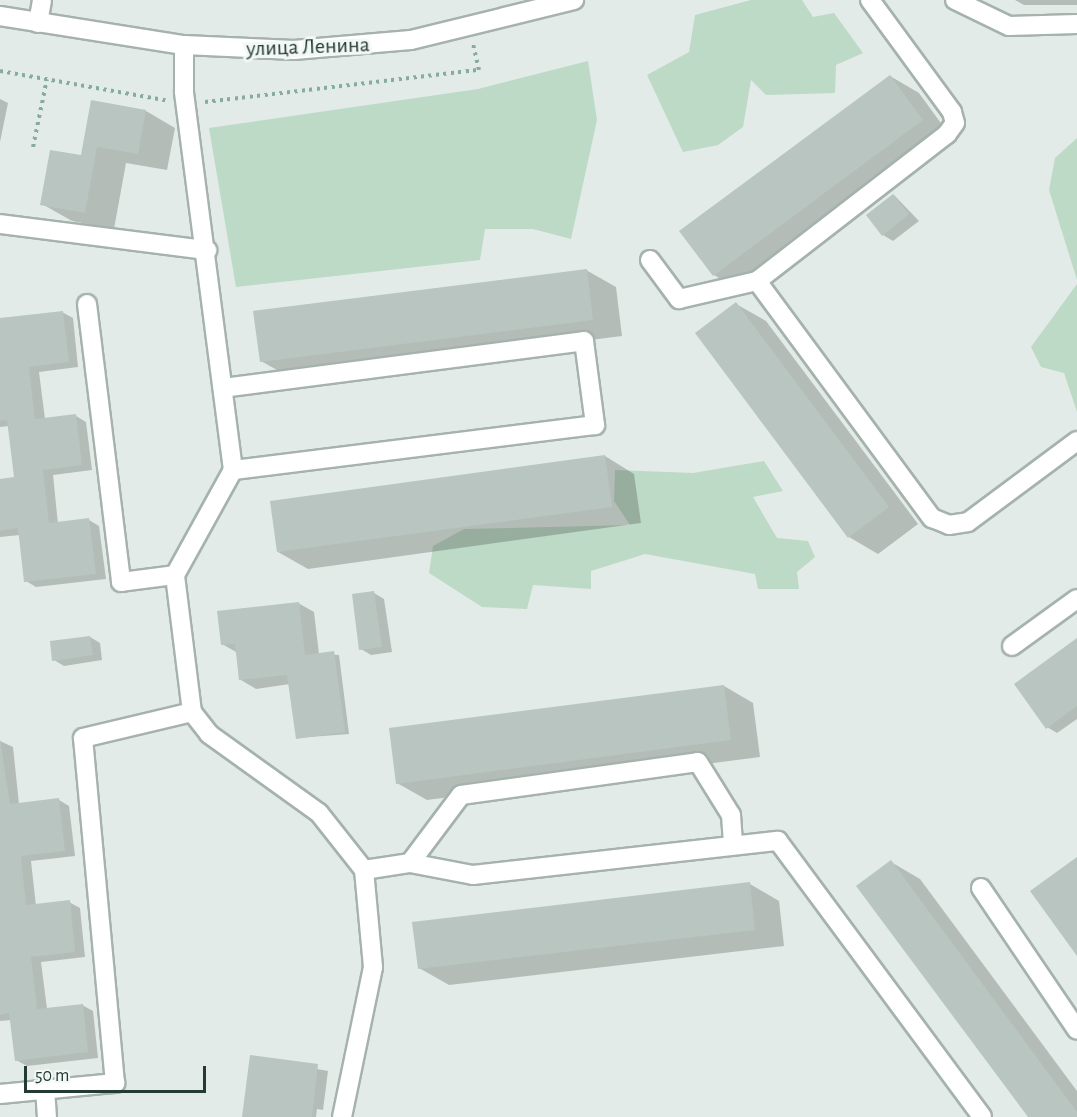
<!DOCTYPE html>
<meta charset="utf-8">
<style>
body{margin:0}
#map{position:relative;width:1077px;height:1117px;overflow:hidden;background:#e2ebe7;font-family:"Alegreya Sans",sans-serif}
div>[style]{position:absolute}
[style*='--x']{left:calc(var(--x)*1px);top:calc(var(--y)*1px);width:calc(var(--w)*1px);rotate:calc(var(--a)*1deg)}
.green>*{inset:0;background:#bddac6}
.shadow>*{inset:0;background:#0003}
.building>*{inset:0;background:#b8c5c0}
.path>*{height:4px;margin-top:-2px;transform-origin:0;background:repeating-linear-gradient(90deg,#86aba0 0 3px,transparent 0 7.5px)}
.roads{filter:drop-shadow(2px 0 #a5b2ae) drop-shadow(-2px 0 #a5b2ae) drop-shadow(0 2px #a5b2ae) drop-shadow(0 -2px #a5b2ae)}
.minor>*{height:18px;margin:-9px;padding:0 9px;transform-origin:9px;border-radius:9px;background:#fff}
span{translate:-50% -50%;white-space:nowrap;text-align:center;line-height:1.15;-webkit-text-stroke:6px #f2f8f5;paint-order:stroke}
.street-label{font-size:22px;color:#243a35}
.scale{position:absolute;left:24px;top:1066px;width:182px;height:27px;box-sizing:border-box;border:3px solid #243a35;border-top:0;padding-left:8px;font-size:18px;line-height:21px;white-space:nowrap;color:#243a35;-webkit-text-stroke:4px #f2f8f5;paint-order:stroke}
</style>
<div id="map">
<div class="green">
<div style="clip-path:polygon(751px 0,802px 0,813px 17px,834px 13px,863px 53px,836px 65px,835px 93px,766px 95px,751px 80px,743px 127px,718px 145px,683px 152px,647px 75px,689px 52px,695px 15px)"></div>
<div style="clip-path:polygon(588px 61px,597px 120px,571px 239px,533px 229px,485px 229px,480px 260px,236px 287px,209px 128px,478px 89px)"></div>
<div style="clip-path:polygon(1077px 138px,1077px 280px,1049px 190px,1055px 158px)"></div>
<div style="clip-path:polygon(1077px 284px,1077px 412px,1064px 373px,1041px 367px,1031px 347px)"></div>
<div style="clip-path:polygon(764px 461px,783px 491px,753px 497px,777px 538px,808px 541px,815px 557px,797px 572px,799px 589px,758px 589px,755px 574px,645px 554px,591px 571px,591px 589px,533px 585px,527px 609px,482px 607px,429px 573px,433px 546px,464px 529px,630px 525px,614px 501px,615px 470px,693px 473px)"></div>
</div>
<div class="shadow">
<div style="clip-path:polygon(1015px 0,1077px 0,1077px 5px,1024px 5px)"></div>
<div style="clip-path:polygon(890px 76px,919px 93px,951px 137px,743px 292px,714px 275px)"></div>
<div style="clip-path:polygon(0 99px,8px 103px,0 142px)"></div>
<div style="clip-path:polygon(146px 111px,175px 128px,167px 170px,126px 163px,114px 229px,72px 221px,42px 204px,82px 157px)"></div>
<div style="clip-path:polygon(894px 195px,919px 221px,893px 241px,883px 235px)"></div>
<div style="clip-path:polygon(586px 270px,616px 287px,622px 336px,291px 378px,261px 361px)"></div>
<div style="clip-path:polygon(736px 304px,766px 321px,918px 524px,878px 554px,849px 537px)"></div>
<div style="clip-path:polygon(62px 312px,73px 318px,78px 367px,39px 372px,45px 419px,76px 416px,86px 422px,92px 470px,53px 475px,58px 524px,89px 520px,99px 526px,106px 579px,36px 587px,26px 581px,20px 535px,0 537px,0 480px,15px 479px,9px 426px,0 427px,0 320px)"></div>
<div style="clip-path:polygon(605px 456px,634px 474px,641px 523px,308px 569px,278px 552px)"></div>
<div style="clip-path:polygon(374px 593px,384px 599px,392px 652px,371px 655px,361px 649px)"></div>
<div style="clip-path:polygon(298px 603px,314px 612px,319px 654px,339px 655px,349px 734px,297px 738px,290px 684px,256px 689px,241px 680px,238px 653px,222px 644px)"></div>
<div style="clip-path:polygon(90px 637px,100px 643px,102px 660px,64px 666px,54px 660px)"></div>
<div style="clip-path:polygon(1077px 640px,1077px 719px,1057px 733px,1047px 727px)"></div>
<div style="clip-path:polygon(724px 686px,753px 703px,760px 757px,427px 800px,397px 783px)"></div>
<div style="clip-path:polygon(0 741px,13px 747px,19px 804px,59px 800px,69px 806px,75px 856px,31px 861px,36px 906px,69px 902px,80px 908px,85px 957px,41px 962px,47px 1009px,82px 1005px,93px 1011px,98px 1058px,27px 1066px,16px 1060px,12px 1020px,0 1021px)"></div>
<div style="clip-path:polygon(891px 862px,920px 879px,1077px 1091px,1077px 1117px,1029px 1117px)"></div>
<div style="clip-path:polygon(750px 884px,779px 901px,784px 946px,449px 985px,419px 968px)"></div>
<div style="clip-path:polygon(251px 1057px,328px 1071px,323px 1110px,317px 1109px,316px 1117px,243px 1117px)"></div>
</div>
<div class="building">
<div style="clip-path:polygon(890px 75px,923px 120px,713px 276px,679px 231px)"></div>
<div style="clip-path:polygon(91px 100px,146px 110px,138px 154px,97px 147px,85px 213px,40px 205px,50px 150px,81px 155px)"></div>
<div style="clip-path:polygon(893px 194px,909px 214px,882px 236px,866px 215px)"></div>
<div style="clip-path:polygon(587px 269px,593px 320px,260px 362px,253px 311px)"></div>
<div style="clip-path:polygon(736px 302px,889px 507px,848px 538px,695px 333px)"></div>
<div style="clip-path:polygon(63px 311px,69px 362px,29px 367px,35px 419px,76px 414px,82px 465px,43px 470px,49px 523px,89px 518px,96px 574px,24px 582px,18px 528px,0 531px,0 479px,14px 477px,7px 420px,0 421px,0 318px)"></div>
<div style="clip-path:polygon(605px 455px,612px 507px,277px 552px,270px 501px)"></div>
<div style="clip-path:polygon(374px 591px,382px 647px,359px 650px,352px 594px)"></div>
<div style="clip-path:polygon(299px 602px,305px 655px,334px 651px,345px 732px,296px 739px,287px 675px,239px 680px,235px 644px,221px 645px,217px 611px)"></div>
<div style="clip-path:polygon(90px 636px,93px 655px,52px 661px,50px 641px)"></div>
<div style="clip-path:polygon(1077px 638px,1077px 706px,1046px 729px,1014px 684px)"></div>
<div style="clip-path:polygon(724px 685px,731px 740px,396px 784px,389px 728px)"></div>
<div style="clip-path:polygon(0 739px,10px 804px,59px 798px,65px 851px,21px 856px,26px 905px,70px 900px,75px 952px,31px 957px,37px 1009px,83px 1004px,88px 1052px,15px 1061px,9px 1013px,0 1015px)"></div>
<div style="clip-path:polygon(1077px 857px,1077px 956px,1030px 891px)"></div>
<div style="clip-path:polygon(891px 860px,1077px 1112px,1077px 1117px,1028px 1117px,856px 886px)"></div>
<div style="clip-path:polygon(750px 882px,755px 930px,418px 969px,412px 922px)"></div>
<div style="clip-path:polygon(250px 1055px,318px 1064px,312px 1117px,242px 1117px)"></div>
</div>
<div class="path">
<div style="--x:0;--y:71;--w:168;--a:10"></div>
<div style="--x:205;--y:102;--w:276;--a:-6.7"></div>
<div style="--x:479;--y:70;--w:26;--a:-103"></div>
<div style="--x:33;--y:147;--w:69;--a:-78.4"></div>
</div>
<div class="roads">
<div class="minor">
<div style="--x:870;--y:0;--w:139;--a:53.8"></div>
<div style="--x:952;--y:112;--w:11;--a:75"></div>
<div style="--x:955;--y:123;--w:14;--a:126"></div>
<div style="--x:947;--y:134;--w:240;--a:142.3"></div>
<div style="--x:757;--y:281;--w:295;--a:53.6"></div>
<div style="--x:932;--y:518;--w:18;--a:22"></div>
<div style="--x:949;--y:525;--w:19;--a:-9"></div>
<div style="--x:968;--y:522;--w:136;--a:-36.6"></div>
<div style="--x:955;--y:0;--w:60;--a:25.7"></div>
<div style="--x:1009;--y:26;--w:68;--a:-1.7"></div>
<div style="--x:0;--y:16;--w:186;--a:9"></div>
<div style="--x:184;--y:45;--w:110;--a:2.6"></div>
<div style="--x:294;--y:50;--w:117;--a:-4.9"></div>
<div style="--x:411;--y:40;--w:168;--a:-13.8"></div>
<div style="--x:38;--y:23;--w:23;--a:-80"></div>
<div style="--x:0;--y:224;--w:209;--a:7.2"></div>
<div style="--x:650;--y:260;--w:49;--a:53.4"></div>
<div style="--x:679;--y:299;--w:80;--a:-13"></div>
<div style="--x:87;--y:304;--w:280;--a:83"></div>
<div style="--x:121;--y:582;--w:54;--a:-7.4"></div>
<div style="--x:223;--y:388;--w:364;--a:-7.4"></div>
<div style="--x:584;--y:341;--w:85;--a:82.5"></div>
<div style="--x:595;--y:425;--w:365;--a:172.9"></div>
<div style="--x:1012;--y:646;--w:80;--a:-35.9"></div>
<div style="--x:192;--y:712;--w:28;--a:52"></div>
<div style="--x:209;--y:734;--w:135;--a:35.7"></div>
<div style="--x:319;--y:813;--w:73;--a:51.7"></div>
<div style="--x:364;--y:870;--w:47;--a:-8.7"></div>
<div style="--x:410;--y:863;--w:64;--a:10.8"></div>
<div style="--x:473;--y:875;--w:307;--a:-6.4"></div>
<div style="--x:778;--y:841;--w:343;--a:53.5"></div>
<div style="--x:410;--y:863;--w:85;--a:-53.1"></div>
<div style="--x:461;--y:795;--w:239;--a:-7.9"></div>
<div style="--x:698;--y:762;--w:62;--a:58.1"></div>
<div style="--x:731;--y:815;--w:30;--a:86"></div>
<div style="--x:981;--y:888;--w:171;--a:55.9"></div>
<div style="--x:45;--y:1089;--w:28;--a:86"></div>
<div style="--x:0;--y:1094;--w:116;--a:-5.5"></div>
<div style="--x:115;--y:1083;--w:346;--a:-95.3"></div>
<div style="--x:83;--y:738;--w:112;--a:-13.4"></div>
<div style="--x:192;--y:712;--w:138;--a:-97.1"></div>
<div style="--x:175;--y:575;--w:120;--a:-61.1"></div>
<div style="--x:233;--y:470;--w:382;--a:-97.4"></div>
<div style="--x:184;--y:91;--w:46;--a:-90"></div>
<div style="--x:342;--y:1117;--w:153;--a:-78.3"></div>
<div style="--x:373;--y:967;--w:97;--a:-95.3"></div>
</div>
</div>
<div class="street-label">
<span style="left:308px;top:47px;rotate:-2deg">улица Ленина</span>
</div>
<div class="scale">50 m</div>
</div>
